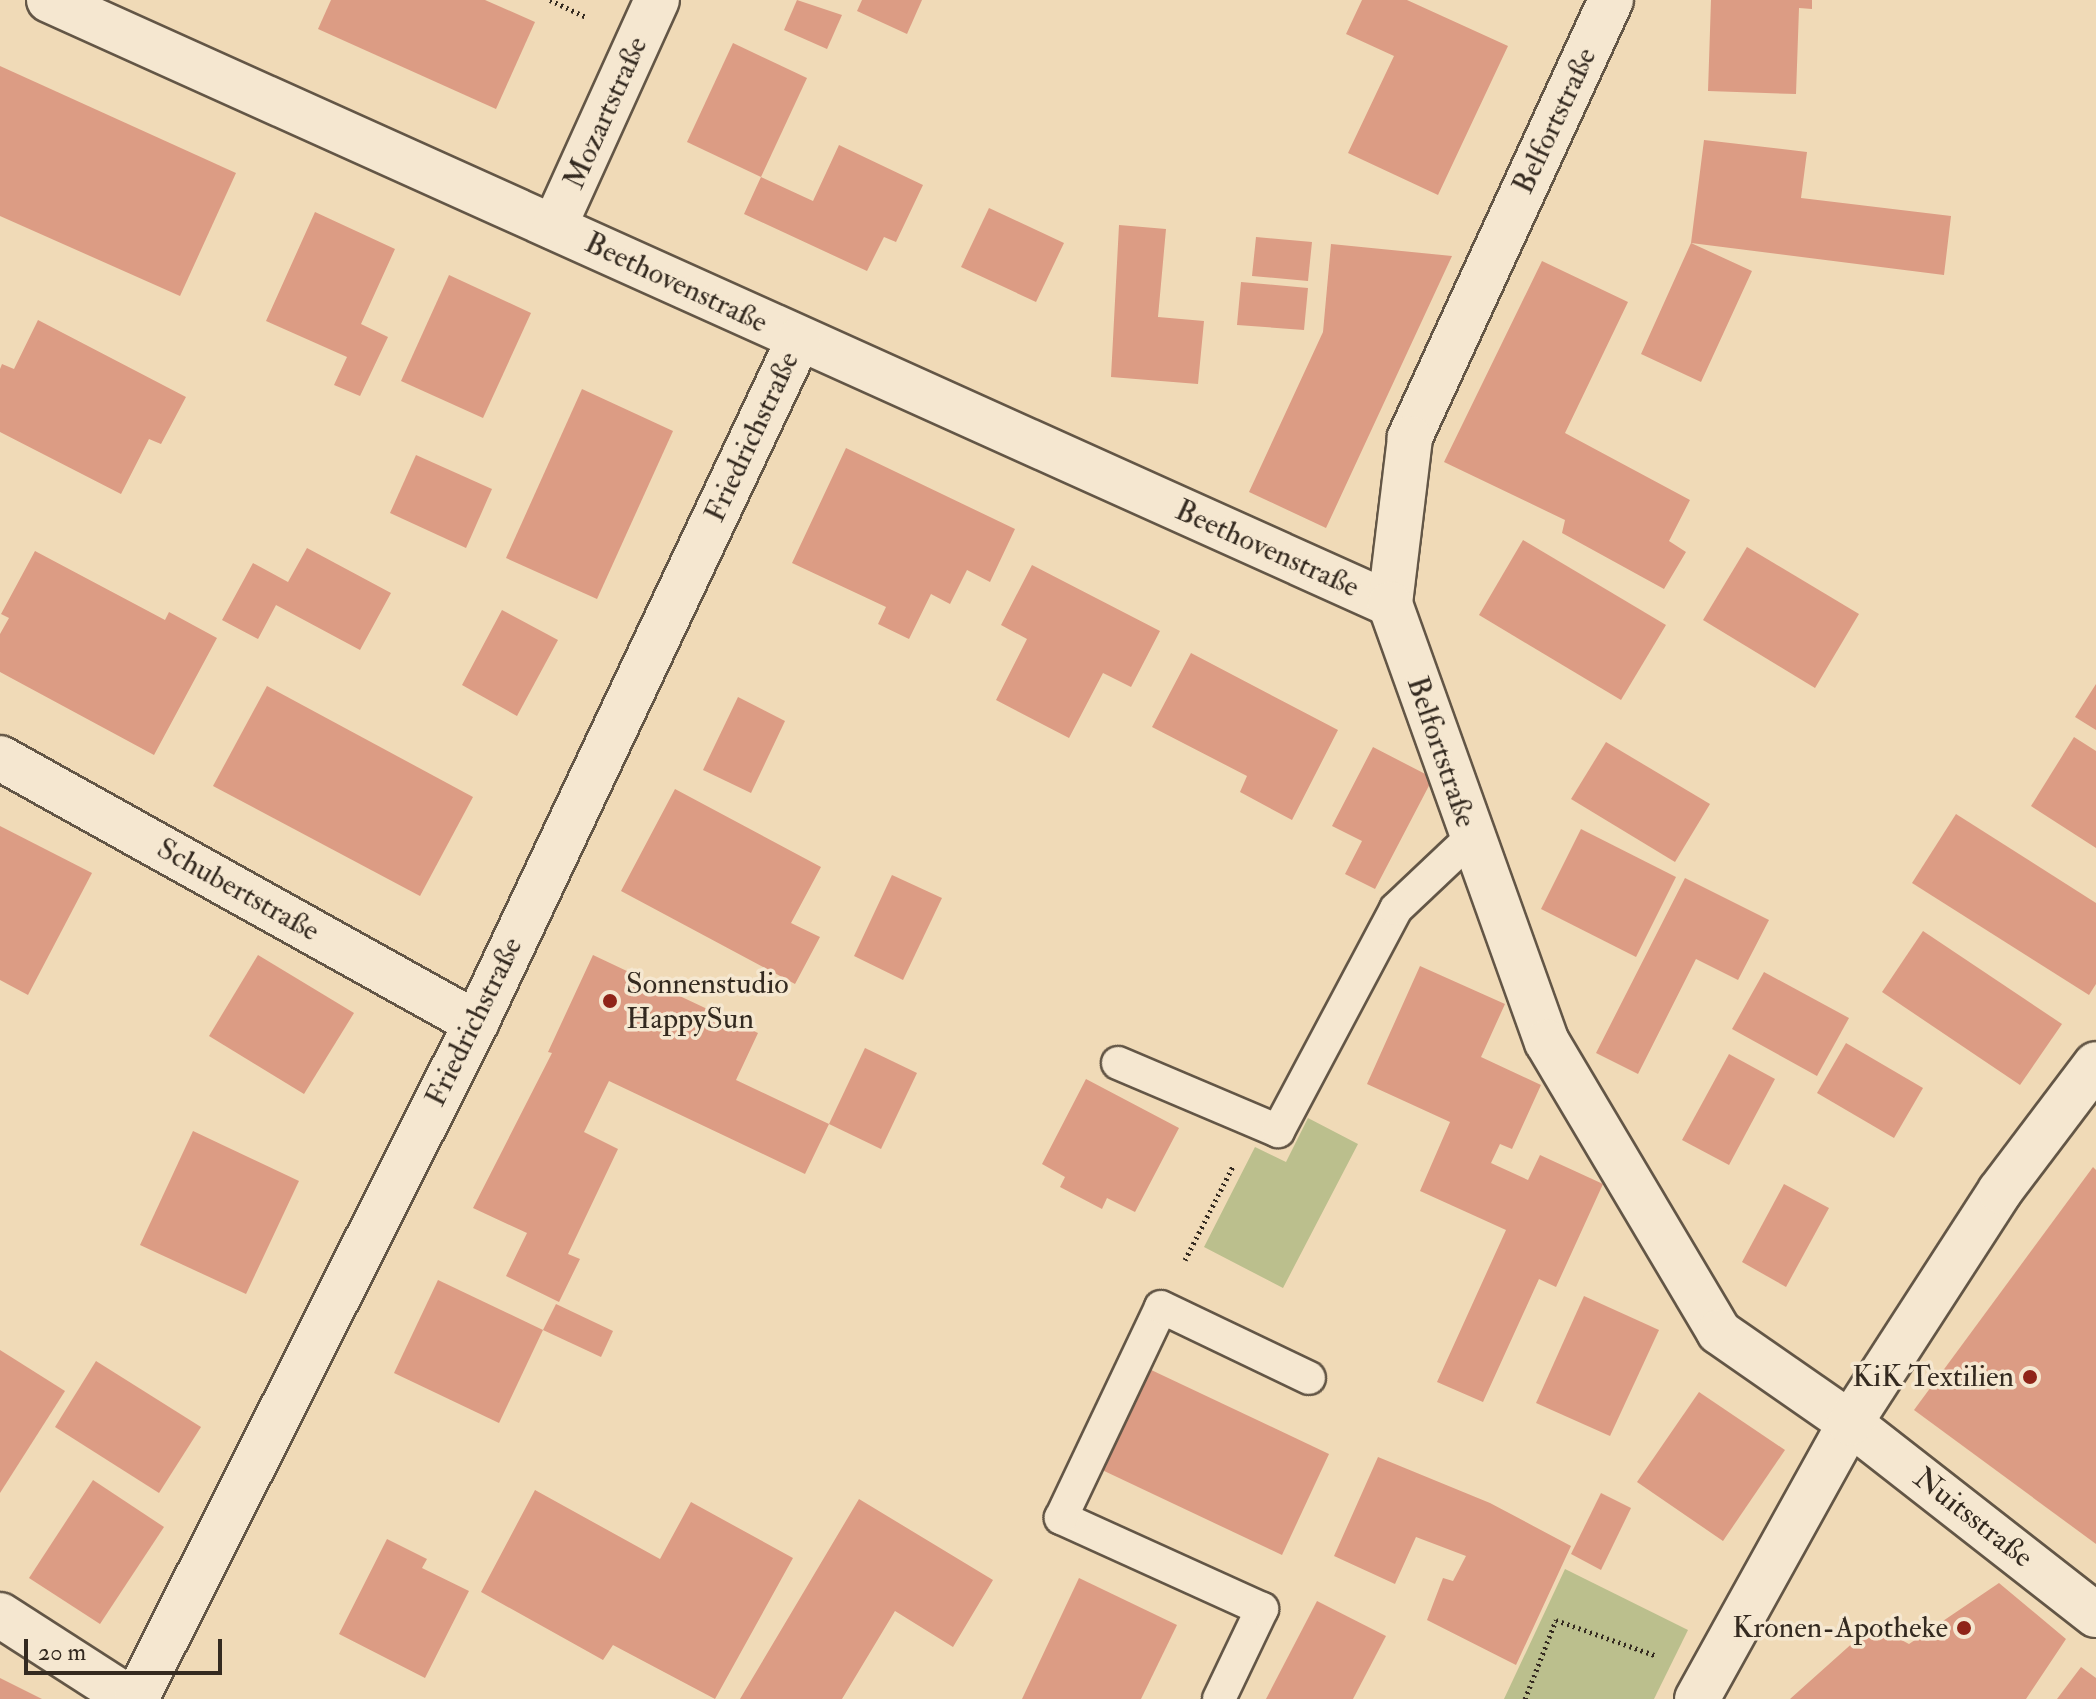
<!DOCTYPE html>
<meta charset="utf-8">
<style>
body{margin:0}
#map{position:relative;width:2096px;height:1699px;overflow:hidden;background:#f0dab7;font-family:"IM FELL Double Pica",serif}
div>[style]{position:absolute}
[style*='--x']{left:calc(var(--x)*1px);top:calc(var(--y)*1px);width:calc(var(--w)*1px);rotate:calc(var(--a)*1deg)}
.green>*{inset:0;background:#bbbf8d}
.building>*{inset:0;background:#dc9c84}
.path>*{height:5px;margin-top:-2.5px;transform-origin:0;background:repeating-linear-gradient(90deg,#342a20 0 2px,transparent 0 6px)}
.roads{filter:drop-shadow(2px 0 #635646) drop-shadow(-2px 0 #635646) drop-shadow(0 2px #635646) drop-shadow(0 -2px #635646)}
.lane>*{height:32px;margin:-16px;padding:0 16px;transform-origin:16px;border-radius:16px;background:#f5e7d0}
.street>*{height:44px;margin:-22px;padding:0 22px;transform-origin:22px;border-radius:22px;background:#f5e7d0}
.secondary>*{height:44px;margin:-22px;padding:0 22px;transform-origin:22px;border-radius:22px;background:#f5e7d0}
.dots>*{width:22px;height:22px;translate:-50% -50%;box-sizing:border-box;border:4px solid #f5e7d0;border-radius:50%}
span{translate:-50% -50%;white-space:nowrap;text-align:center;line-height:1.15;-webkit-text-stroke:7px #f5e7d0;paint-order:stroke}
.street-label{font-size:30px;color:#342a20}
.poi-label{font-size:30px;color:#342a20}
.left{translate:0 -50%;text-align:left}
.right{translate:-100% -50%;text-align:right}
.scale{position:absolute;left:24px;top:1639px;width:198px;height:36px;box-sizing:border-box;border:4px solid #342a20;border-top:0;padding-left:10px;font-size:24px;line-height:28px;white-space:nowrap;color:#342a20;-webkit-text-stroke:6px #f5e7d0;paint-order:stroke}
</style>
<div id="map">
<div class="green">
<div style="clip-path:polygon(1308px 1118px,1358px 1144px,1283px 1288px,1204px 1247px,1255px 1147px,1286px 1162px)"></div>
<div style="clip-path:polygon(1565px 1569px,1688px 1630px,1654px 1699px,1504px 1699px)"></div>
</div>
<div class="building">
<div style="clip-path:polygon(331px 0,485px 0,535px 22px,496px 109px,318px 29px)"></div>
<div style="clip-path:polygon(797px 0,842px 15px,827px 49px,784px 30px)"></div>
<div style="clip-path:polygon(862px 0,922px 0,907px 34px,857px 11px)"></div>
<div style="clip-path:polygon(1362px 0,1407px 0,1508px 46px,1438px 195px,1348px 153px,1394px 56px,1346px 34px)"></div>
<div style="clip-path:polygon(1711px 0,1812px 0,1812px 9px,1799px 8px,1796px 94px,1708px 91px)"></div>
<div style="clip-path:polygon(733px 43px,807px 78px,761px 177px,687px 142px)"></div>
<div style="clip-path:polygon(0 66px,236px 173px,180px 296px,0 216px)"></div>
<div style="clip-path:polygon(1704px 140px,1807px 152px,1801px 198px,1951px 216px,1944px 275px,1691px 243px,1752px 271px,1701px 382px,1641px 354px,1691px 243px)"></div>
<div style="clip-path:polygon(839px 145px,923px 185px,896px 242px,884px 237px,867px 271px,744px 214px,761px 177px,813px 201px)"></div>
<div style="clip-path:polygon(989px 208px,1064px 243px,1036px 302px,961px 267px)"></div>
<div style="clip-path:polygon(315px 212px,395px 249px,361px 324px,388px 337px,360px 396px,334px 385px,347px 357px,266px 321px)"></div>
<div style="clip-path:polygon(1119px 225px,1166px 229px,1158px 317px,1204px 321px,1198px 384px,1111px 377px)"></div>
<div style="clip-path:polygon(1256px 237px,1312px 242px,1308px 281px,1252px 276px)"></div>
<div style="clip-path:polygon(1331px 244px,1452px 256px,1326px 528px,1249px 492px,1323px 332px)"></div>
<div style="clip-path:polygon(1542px 261px,1628px 302px,1565px 433px,1690px 500px,1669px 541px,1686px 552px,1664px 589px,1562px 533px,1565px 520px,1444px 462px)"></div>
<div style="clip-path:polygon(449px 275px,531px 313px,483px 418px,401px 381px)"></div>
<div style="clip-path:polygon(1241px 282px,1308px 288px,1304px 330px,1237px 325px)"></div>
<div style="clip-path:polygon(38px 320px,186px 397px,161px 444px,149px 439px,121px 494px,0 432px,0 369px,2px 364px,14px 369px)"></div>
<div style="clip-path:polygon(582px 389px,673px 431px,597px 599px,506px 558px)"></div>
<div style="clip-path:polygon(846px 448px,1015px 529px,990px 582px,967px 570px,950px 604px,931px 594px,909px 639px,878px 624px,886px 607px,792px 563px)"></div>
<div style="clip-path:polygon(416px 455px,492px 489px,466px 548px,390px 513px)"></div>
<div style="clip-path:polygon(1523px 540px,1666px 625px,1621px 700px,1479px 615px)"></div>
<div style="clip-path:polygon(1747px 547px,1859px 614px,1815px 688px,1703px 620px)"></div>
<div style="clip-path:polygon(307px 548px,391px 593px,360px 650px,276px 605px,258px 639px,222px 620px,253px 563px,288px 582px)"></div>
<div style="clip-path:polygon(35px 551px,165px 620px,169px 612px,217px 638px,154px 755px,0 672px,0 634px,9px 618px,1px 614px)"></div>
<div style="clip-path:polygon(1032px 565px,1160px 631px,1131px 687px,1103px 673px,1069px 738px,996px 700px,1027px 639px,1001px 625px)"></div>
<div style="clip-path:polygon(502px 610px,558px 640px,517px 716px,462px 685px)"></div>
<div style="clip-path:polygon(1191px 653px,1338px 730px,1292px 820px,1240px 792px,1247px 776px,1152px 727px)"></div>
<div style="clip-path:polygon(2096px 684px,2096px 730px,2075px 717px)"></div>
<div style="clip-path:polygon(267px 686px,473px 797px,420px 896px,213px 786px)"></div>
<div style="clip-path:polygon(738px 697px,785px 721px,751px 793px,703px 770px)"></div>
<div style="clip-path:polygon(2074px 737px,2096px 751px,2096px 848px,2031px 806px)"></div>
<div style="clip-path:polygon(1606px 742px,1710px 804px,1675px 862px,1571px 799px)"></div>
<div style="clip-path:polygon(1373px 747px,1433px 778px,1375px 889px,1345px 874px,1362px 841px,1332px 826px)"></div>
<div style="clip-path:polygon(675px 789px,821px 867px,791px 923px,820px 937px,795px 984px,621px 891px)"></div>
<div style="clip-path:polygon(1956px 814px,2096px 903px,2096px 984px,2089px 995px,1912px 883px)"></div>
<div style="clip-path:polygon(0 826px,92px 873px,28px 995px,0 980px)"></div>
<div style="clip-path:polygon(1581px 829px,1676px 877px,1636px 957px,1541px 909px)"></div>
<div style="clip-path:polygon(892px 875px,942px 898px,903px 980px,854px 956px)"></div>
<div style="clip-path:polygon(1685px 878px,1769px 920px,1738px 980px,1696px 959px,1638px 1074px,1596px 1053px)"></div>
<div style="clip-path:polygon(1923px 931px,2062px 1024px,2020px 1085px,1882px 992px)"></div>
<div style="clip-path:polygon(258px 955px,354px 1013px,304px 1094px,209px 1036px)"></div>
<div style="clip-path:polygon(593px 955px,758px 1033px,736px 1080px,829px 1124px,805px 1174px,609px 1081px,584px 1132px,618px 1149px,568px 1254px,580px 1259px,559px 1302px,506px 1276px,527px 1233px,473px 1208px,552px 1053px,548px 1052px)"></div>
<div style="clip-path:polygon(1420px 966px,1505px 1004px,1481px 1057px,1541px 1085px,1512px 1149px,1500px 1144px,1491px 1163px,1528px 1180px,1540px 1155px,1603px 1184px,1556px 1287px,1539px 1279px,1483px 1402px,1437px 1382px,1506px 1230px,1420px 1191px,1450px 1122px,1367px 1084px)"></div>
<div style="clip-path:polygon(1764px 972px,1849px 1018px,1817px 1076px,1732px 1029px)"></div>
<div style="clip-path:polygon(1846px 1043px,1923px 1088px,1894px 1138px,1817px 1093px)"></div>
<div style="clip-path:polygon(865px 1048px,917px 1073px,881px 1149px,829px 1124px)"></div>
<div style="clip-path:polygon(1729px 1054px,1775px 1079px,1729px 1165px,1682px 1140px)"></div>
<div style="clip-path:polygon(1086px 1079px,1179px 1128px,1135px 1212px,1107px 1198px,1102px 1209px,1060px 1187px,1065px 1177px,1042px 1164px)"></div>
<div style="clip-path:polygon(193px 1131px,299px 1181px,246px 1294px,140px 1245px)"></div>
<div style="clip-path:polygon(2093px 1167px,2096px 1170px,2096px 1544px,1914px 1410px)"></div>
<div style="clip-path:polygon(1784px 1184px,1829px 1208px,1786px 1287px,1742px 1262px)"></div>
<div style="clip-path:polygon(438px 1280px,543px 1330px,499px 1423px,394px 1373px)"></div>
<div style="clip-path:polygon(1584px 1296px,1659px 1330px,1610px 1436px,1536px 1403px)"></div>
<div style="clip-path:polygon(556px 1304px,613px 1331px,601px 1357px,543px 1330px)"></div>
<div style="clip-path:polygon(0 1350px,65px 1391px,0 1493px)"></div>
<div style="clip-path:polygon(96px 1361px,201px 1427px,159px 1493px,55px 1427px)"></div>
<div style="clip-path:polygon(1147px 1368px,1329px 1454px,1282px 1555px,1100px 1469px)"></div>
<div style="clip-path:polygon(1699px 1392px,1785px 1450px,1723px 1541px,1637px 1482px)"></div>
<div style="clip-path:polygon(1378px 1457px,1490px 1503px,1571px 1546px,1516px 1665px,1427px 1620px,1443px 1578px,1453px 1581px,1466px 1556px,1416px 1537px,1395px 1584px,1334px 1556px)"></div>
<div style="clip-path:polygon(93px 1480px,164px 1527px,100px 1624px,29px 1578px)"></div>
<div style="clip-path:polygon(535px 1490px,660px 1559px,691px 1502px,793px 1558px,715px 1699px,613px 1645px,603px 1660px,481px 1592px)"></div>
<div style="clip-path:polygon(1601px 1493px,1631px 1508px,1601px 1570px,1571px 1554px)"></div>
<div style="clip-path:polygon(859px 1499px,993px 1580px,953px 1647px,895px 1611px,842px 1699px,740px 1699px)"></div>
<div style="clip-path:polygon(387px 1539px,427px 1559px,422px 1568px,469px 1591px,425px 1678px,339px 1634px)"></div>
<div style="clip-path:polygon(1079px 1578px,1177px 1625px,1141px 1699px,1022px 1699px)"></div>
<div style="clip-path:polygon(1999px 1583px,2066px 1639px,2026px 1699px,1790px 1699px,1866px 1631px,1879px 1628px,1909px 1644px)"></div>
<div style="clip-path:polygon(1317px 1601px,1386px 1636px,1353px 1699px,1266px 1699px)"></div>
<div style="clip-path:polygon(2081px 1667px,2096px 1678px,2096px 1699px,2057px 1699px)"></div>
<div style="clip-path:polygon(0 1678px,42px 1699px,0 1699px)"></div>
</div>
<div class="path">
<div style="--x:550;--y:0;--w:40;--a:25"></div>
<div style="--x:1185;--y:1260;--w:106;--a:-62.9"></div>
<div style="--x:1525;--y:1699;--w:85;--a:-68.6"></div>
<div style="--x:1556;--y:1620;--w:107;--a:19.6"></div>
</div>
<div class="roads">
<div class="lane">
<div style="--x:1118;--y:1063;--w:174;--a:23"></div>
<div style="--x:1278;--y:1131;--w:251;--a:-62"></div>
<div style="--x:1396;--y:909;--w:103;--a:-43.4"></div>
<div style="--x:1219;--y:1699;--w:100;--a:-64.5"></div>
<div style="--x:1262;--y:1609;--w:221;--a:-155.6"></div>
<div style="--x:1061;--y:1518;--w:233;--a:-64.6"></div>
<div style="--x:1161;--y:1307;--w:164;--a:25.6"></div>
</div>
<div class="street">
<div style="--x:49;--y:0;--w:1471;--a:24.25"></div>
<div style="--x:1611;--y:0;--w:482;--a:114.7"></div>
<div style="--x:1410;--y:438;--w:167;--a:96.9"></div>
<div style="--x:1390;--y:604;--w:465;--a:70.3"></div>
<div style="--x:1547;--y:1042;--w:337;--a:59.3"></div>
<div style="--x:1719;--y:1332;--w:160;--a:34.8"></div>
<div style="--x:1850;--y:1423;--w:312;--a:38"></div>
<div style="--x:554;--y:227;--w:249;--a:-65.6"></div>
<div style="--x:0;--y:758;--w:545;--a:29.11"></div>
<div style="--x:0;--y:1615;--w:156;--a:32.7"></div>
<div style="--x:136;--y:1699;--w:757;--a:-63.3"></div>
<div style="--x:476;--y:1023;--w:756;--a:-64.72"></div>
</div>
<div class="secondary">
<div style="--x:1697;--y:1699;--w:316;--a:-61"></div>
<div style="--x:1850;--y:1423;--w:276;--a:-57.1"></div>
<div style="--x:2000;--y:1191;--w:159;--a:-52.9"></div>
</div>
</div>
<div class="dots">
<div style="left:610px;top:1001px;background:#8f2418"></div>
<div style="left:2030px;top:1377px;background:#8f2418"></div>
<div style="left:1964px;top:1628px;background:#8f2418"></div>
</div>
<div class="street-label">
<span style="left:606px;top:113px;rotate:-66deg">Mozartstraße</span>
<span style="left:1555px;top:121px;rotate:-65deg">Belfortstraße</span>
<span style="left:676px;top:283px;rotate:25deg">Beethovenstraße</span>
<span style="left:752px;top:437px;rotate:-65deg">Friedrichstraße</span>
<span style="left:1267px;top:549px;rotate:24deg">Beethovenstraße</span>
<span style="left:1441px;top:752px;rotate:71deg">Belfortstraße</span>
<span style="left:238px;top:890px;rotate:29deg">Schubertstraße</span>
<span style="left:474px;top:1022px;rotate:-64deg">Friedrichstraße</span>
<span style="left:1973px;top:1518px;rotate:38deg">Nuitsstraße</span>
</div>
<div class="poi-label">
<span class="left" style="left:626px;top:1001px">Sonnenstudio<br>HappySun</span>
<span class="right" style="left:2014px;top:1377px">KiK Textilien</span>
<span class="right" style="left:1948px;top:1628px">Kronen-Apotheke</span>
</div>
<div class="scale">20 m</div>
</div>
